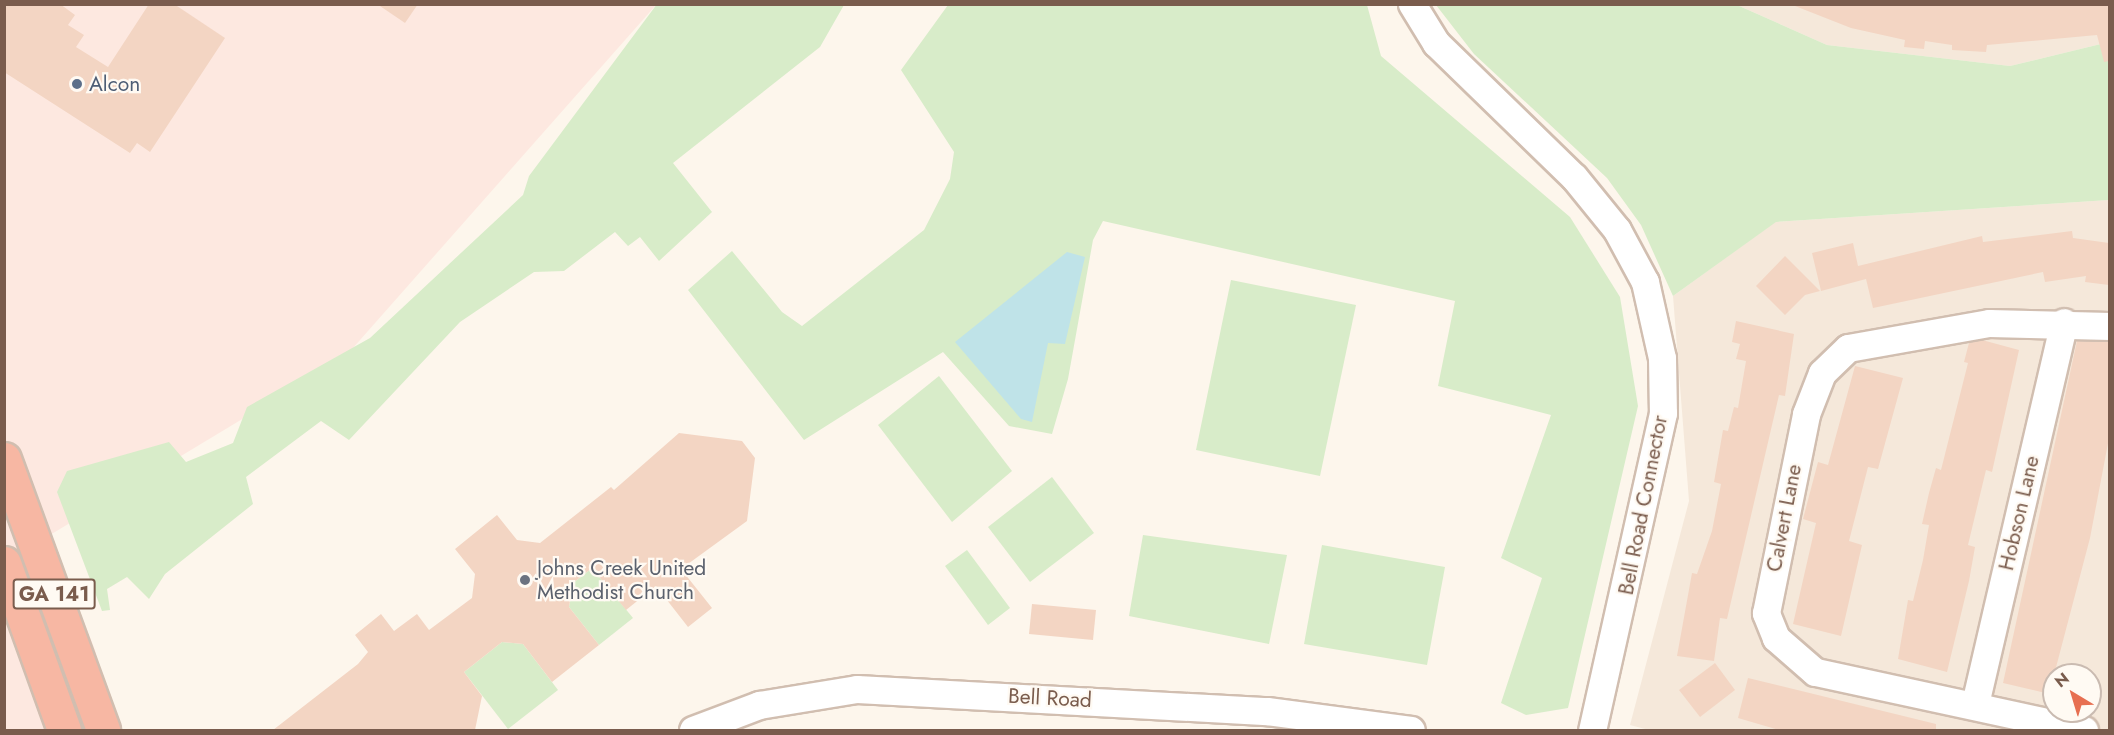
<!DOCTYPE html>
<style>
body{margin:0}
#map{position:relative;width:2114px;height:735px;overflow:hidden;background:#fdf6ec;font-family:Jost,sans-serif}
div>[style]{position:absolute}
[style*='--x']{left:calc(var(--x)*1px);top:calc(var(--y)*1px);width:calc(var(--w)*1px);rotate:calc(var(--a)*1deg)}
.residential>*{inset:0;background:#f5e8da}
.commercial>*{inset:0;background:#fde8e0}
.green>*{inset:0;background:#d8ecc9}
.water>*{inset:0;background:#bfe3e8}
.building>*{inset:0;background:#f3d5c3}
.roads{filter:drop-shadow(2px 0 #d1beb0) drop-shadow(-2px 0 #d1beb0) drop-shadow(0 2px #d1beb0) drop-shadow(0 -2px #d1beb0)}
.minor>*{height:27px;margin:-13.5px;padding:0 13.5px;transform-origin:13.5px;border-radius:13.5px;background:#fff}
.highway>*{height:33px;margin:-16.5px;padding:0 16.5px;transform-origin:16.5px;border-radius:16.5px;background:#f7b7a3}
.dots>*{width:16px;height:16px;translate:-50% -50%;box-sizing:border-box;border:3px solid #fffaf3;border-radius:50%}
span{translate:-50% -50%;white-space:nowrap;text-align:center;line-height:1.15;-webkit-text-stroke:4.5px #fffaf3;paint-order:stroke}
.shield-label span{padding:2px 4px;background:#fffaf3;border:2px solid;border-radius:4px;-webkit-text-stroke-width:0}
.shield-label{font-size:20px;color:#7a5c4d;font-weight:700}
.service-label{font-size:21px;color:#4e5e75}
.left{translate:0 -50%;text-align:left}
.street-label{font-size:21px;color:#7a5c4d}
.worship-label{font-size:21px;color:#5b616d}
.frame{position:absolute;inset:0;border:6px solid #7a5c4d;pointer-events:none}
.north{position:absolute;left:2042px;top:663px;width:60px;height:60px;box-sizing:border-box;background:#fffaf3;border:2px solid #cabbb1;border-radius:50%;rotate:322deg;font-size:16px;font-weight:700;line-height:24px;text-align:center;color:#7a5c4d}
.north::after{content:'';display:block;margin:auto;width:21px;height:27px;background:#e76f51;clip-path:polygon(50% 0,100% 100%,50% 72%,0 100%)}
</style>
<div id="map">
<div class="residential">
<div style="clip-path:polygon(1737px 5px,2109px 5px,2109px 42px,2010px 66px,1827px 45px)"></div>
<div style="clip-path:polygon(evenodd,2109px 200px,2109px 730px,1649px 730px,1630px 725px,1689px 501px,1673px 296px,1775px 222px,2109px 200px,2054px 675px,2090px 675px,2090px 711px,2054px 711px,2054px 675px)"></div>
</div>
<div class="commercial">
<div style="clip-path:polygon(4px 5px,656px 5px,345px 357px,50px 535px,95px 650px,117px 730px,5px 730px)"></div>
</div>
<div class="green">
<div style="clip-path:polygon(657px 4px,844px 5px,820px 47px,673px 163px,712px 212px,659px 261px,640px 237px,628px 246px,615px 232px,564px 271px,534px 272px,460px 322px,349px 440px,321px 421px,246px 477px,253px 504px,165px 574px,149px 599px,127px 577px,107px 589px,110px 610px,102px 611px,57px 492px,67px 471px,169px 442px,186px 462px,233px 443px,247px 407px,370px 338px,523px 195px,529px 176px)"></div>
<div style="clip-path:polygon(948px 5px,1367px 5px,1381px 56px,1570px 217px,1620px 297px,1638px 406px,1568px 708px,1526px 715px,1501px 703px,1542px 578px,1501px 558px,1551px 415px,1438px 386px,1455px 301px,1103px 221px,1093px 240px,1068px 379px,1052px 434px,1009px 426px,943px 352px,804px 440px,688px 290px,732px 251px,782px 312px,802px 326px,924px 230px,950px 179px,954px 152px,901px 70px)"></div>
<div style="clip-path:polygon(1436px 5px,1737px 5px,1827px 45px,2010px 66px,2109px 42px,2109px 200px,1776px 222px,1673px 296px,1641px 225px,1607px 178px,1474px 54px)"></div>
<div style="clip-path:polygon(1231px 280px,1356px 305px,1320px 476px,1196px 450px)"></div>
<div style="clip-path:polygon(939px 376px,1012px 471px,952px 522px,878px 425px)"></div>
<div style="clip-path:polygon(1052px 477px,1094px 533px,1030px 582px,988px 527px)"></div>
<div style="clip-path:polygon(1143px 535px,1287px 555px,1269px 644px,1129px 616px)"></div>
<div style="clip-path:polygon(1322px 545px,1445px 567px,1427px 665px,1304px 644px)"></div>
<div style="clip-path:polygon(967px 550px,1010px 608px,988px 625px,945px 566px)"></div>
<div style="clip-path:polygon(592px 568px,633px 618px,599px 645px,569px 607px,573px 583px)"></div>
<div style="clip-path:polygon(502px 642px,523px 644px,558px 690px,508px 729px,464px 672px)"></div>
</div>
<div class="water">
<div style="clip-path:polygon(1067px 252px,1085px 257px,1065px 344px,1048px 343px,1032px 422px,1021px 419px,955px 342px)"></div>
</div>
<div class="building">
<div style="clip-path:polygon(4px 4px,60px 4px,75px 15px,68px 25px,84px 35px,76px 47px,108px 67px,149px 4px,174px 4px,225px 38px,150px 152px,137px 143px,130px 153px,4px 72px)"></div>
<div style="clip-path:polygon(377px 4px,418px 4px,405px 23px)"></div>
<div style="clip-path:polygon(1790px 4px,2109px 4px,2109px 61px,2104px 62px,2097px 35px,1987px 45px,1986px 52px,1952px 50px,1952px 45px,1925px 41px,1924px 49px,1904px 47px,1905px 40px,1851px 28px)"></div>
<div style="clip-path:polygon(2072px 231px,2073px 238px,2109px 243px,2109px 285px,2085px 282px,2086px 276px,2045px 282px,2043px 272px,1873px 308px,1866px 279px,1821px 291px,1812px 253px,1853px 243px,1858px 266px,1982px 236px,1983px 242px)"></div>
<div style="clip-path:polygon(1785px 256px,1820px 291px,1805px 295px,1785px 315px,1756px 286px)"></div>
<div style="clip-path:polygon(1736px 321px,1794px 334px,1785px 396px,1779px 395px,1727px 619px,1720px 618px,1714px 661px,1677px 656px,1692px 573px,1697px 574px,1712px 531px,1721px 484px,1714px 482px,1723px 430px,1728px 431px,1734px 407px,1738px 408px,1746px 361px,1736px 359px,1740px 344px,1732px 342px)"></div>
<div style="clip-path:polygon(1982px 340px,2019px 350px,1992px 472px,1986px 470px,1968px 545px,1975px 547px,1969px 581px,1947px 672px,1898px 659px,1908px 600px,1913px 601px,1923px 560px,1929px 525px,1922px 524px,1929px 493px,1936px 468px,1941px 470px,1968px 363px,1964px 362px,1969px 343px)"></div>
<div style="clip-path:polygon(2077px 341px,2109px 342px,2109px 438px,2090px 538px,2054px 675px,2054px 695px,2003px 683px)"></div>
<div style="clip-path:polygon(1855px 366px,1903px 378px,1878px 469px,1868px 467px,1849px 541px,1862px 545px,1841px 636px,1793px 624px,1816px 523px,1803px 519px,1818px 462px,1828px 465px)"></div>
<div style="clip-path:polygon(679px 433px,742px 441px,755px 458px,747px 521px,681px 569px,712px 608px,688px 627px,656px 586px,626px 610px,592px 568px,573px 583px,569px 607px,599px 645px,552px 682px,523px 644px,502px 642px,464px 672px,482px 696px,475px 730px,273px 730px,358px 664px,368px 652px,355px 635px,381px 614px,394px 631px,417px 614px,429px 630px,472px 598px,475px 574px,455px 549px,497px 515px,517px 540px,540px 543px,611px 487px,614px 490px)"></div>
<div style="clip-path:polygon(1032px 604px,1096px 610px,1093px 640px,1029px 634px)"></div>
<div style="clip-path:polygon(1715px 663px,1735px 690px,1700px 717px,1679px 690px)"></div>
<div style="clip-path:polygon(1748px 678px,1936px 724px,1936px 730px,1779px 730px,1738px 718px)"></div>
</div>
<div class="roads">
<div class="minor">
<div style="--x:1412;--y:4;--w:46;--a:58.4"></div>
<div style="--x:1436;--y:43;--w:192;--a:44.2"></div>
<div style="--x:1574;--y:177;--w:68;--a:50.9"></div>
<div style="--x:1617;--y:230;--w:59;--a:61.7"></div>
<div style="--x:1645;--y:282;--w:78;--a:77.4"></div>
<div style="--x:1662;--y:358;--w:55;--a:89"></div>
<div style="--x:1663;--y:413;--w:325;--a:102.6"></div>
<div style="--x:1975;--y:704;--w:392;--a:-76.9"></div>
<div style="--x:693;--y:730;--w:71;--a:-20.7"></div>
<div style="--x:759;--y:705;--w:99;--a:-9.3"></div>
<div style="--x:857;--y:689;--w:411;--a:3.1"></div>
<div style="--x:1267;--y:711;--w:145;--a:7.5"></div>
<div style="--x:2084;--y:730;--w:275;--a:-167.8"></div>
<div style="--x:1815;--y:672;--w:52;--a:-138.9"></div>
<div style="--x:1776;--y:638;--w:27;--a:-112"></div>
<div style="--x:1766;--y:613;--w:203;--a:-78.6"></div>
<div style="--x:1806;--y:414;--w:44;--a:-68.7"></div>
<div style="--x:1822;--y:373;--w:36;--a:-44"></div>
<div style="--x:1848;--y:348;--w:143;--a:-10.1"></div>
<div style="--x:1989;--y:323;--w:121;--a:1.4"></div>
</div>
<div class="highway">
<div style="--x:4;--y:459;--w:289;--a:69.9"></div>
<div style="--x:4;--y:563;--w:177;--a:70.2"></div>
</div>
</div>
<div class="dots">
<div style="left:77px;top:84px;background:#5c6f8a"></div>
<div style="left:525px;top:580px;background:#6b7280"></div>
</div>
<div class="shield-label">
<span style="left:54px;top:594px">GA 141</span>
</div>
<div class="service-label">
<span class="left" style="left:89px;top:84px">Alcon</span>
</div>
<div class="street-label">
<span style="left:1643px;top:505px;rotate:-79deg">Bell Road Connector</span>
<span style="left:2019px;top:513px;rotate:-77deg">Hobson Lane</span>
<span style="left:1784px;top:518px;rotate:-79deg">Calvert Lane</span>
<span style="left:1050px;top:698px;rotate:3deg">Bell Road</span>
</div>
<div class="worship-label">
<span class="left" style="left:537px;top:580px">Johns Creek United<br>Methodist Church</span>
</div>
<div class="frame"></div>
<div class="north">N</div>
</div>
